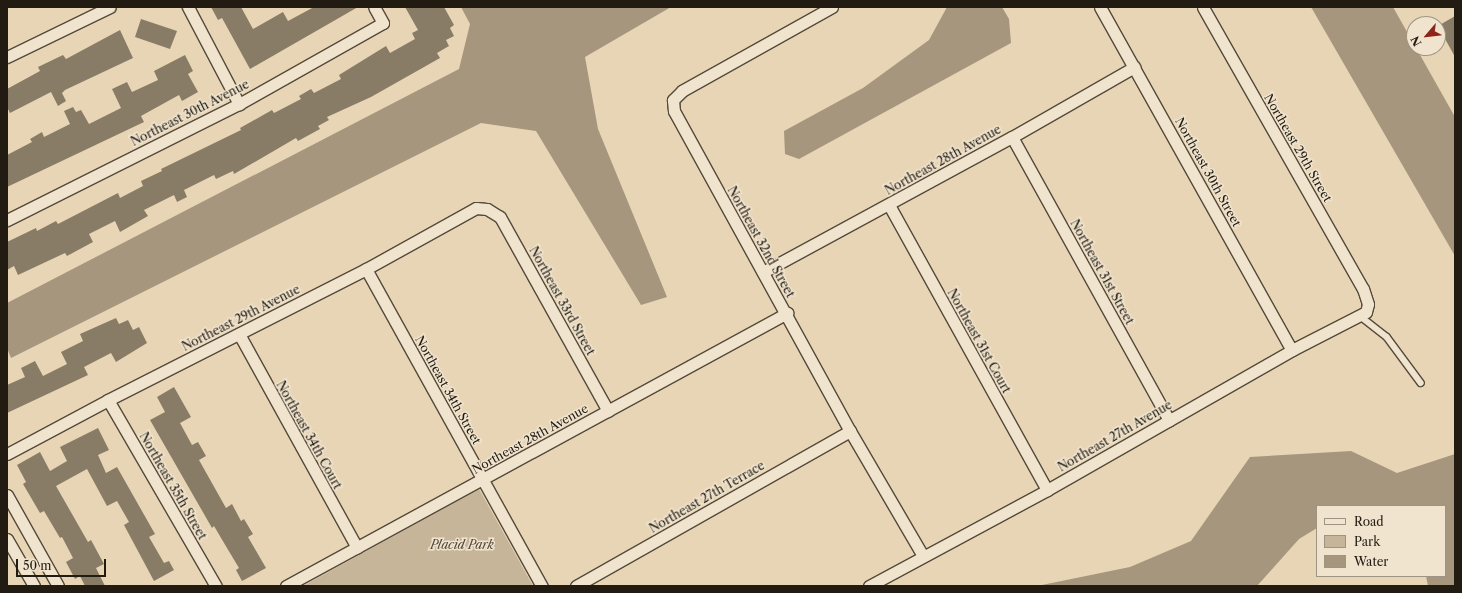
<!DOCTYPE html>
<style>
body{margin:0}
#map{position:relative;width:1462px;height:593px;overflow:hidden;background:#e8d5b5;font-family:"Libre Caslon Text",serif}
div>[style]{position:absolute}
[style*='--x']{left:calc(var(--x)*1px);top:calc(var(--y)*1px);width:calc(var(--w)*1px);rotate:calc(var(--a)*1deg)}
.green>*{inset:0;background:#c6b599}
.water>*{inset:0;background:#a5967d}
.building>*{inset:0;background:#897c66}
.roads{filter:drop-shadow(1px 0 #544a3a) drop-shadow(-1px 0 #544a3a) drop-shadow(0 1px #544a3a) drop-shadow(0 -1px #544a3a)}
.lane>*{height:5.5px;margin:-2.75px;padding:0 2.75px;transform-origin:2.75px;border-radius:2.75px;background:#f0e4cf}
.street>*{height:11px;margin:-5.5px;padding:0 5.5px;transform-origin:5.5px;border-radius:5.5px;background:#f0e4cf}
span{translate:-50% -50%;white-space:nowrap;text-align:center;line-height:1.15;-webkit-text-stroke:3px #f0e4cf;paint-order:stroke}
.street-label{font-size:12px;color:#221b11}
.park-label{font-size:12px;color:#53493a;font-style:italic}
.frame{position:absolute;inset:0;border:8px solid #221b11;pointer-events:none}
.legend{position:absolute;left:1316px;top:505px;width:130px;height:72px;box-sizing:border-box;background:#f0e4cf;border:1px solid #9e9483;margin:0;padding:5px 7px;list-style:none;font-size:12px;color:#221b11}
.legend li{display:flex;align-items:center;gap:8px;height:20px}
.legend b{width:20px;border:1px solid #9e9483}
.north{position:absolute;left:1406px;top:16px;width:40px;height:40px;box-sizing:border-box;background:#f0e4cf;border:1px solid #9e9483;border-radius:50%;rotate:242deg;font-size:11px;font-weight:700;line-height:16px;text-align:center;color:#221b11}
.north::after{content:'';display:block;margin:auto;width:14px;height:18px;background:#8f2418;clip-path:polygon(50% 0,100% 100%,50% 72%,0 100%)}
.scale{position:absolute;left:16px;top:559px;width:90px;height:18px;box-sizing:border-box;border:2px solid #221b11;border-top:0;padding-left:5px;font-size:12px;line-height:14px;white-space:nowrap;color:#221b11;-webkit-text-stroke:3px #f0e4cf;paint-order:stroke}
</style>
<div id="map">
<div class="green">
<div style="clip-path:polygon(479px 489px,533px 586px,303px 586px)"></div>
</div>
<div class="water">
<div style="clip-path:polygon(461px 7px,671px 7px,585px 57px,598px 129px,667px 297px,641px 305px,536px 131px,481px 123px,11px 358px,7px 348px,7px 303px,459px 69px,470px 24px)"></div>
<div style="clip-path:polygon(947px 7px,1002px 7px,1009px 19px,1011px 43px,799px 159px,785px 154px,784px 131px,863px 88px,929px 40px)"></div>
<div style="clip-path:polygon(1311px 7px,1393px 7px,1455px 117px,1455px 256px)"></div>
<div style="clip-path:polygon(1351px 451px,1397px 473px,1455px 454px,1455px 586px,1428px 586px,1426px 576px,1445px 576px,1445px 506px,1317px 506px,1317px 528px,1299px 539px,1257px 586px,1037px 586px,1130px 567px,1191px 541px,1250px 457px)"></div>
</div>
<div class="building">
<div style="clip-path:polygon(211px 7px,241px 7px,253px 29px,283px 12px,288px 21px,314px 7px,358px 7px,250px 69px,222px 18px,218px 20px)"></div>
<div style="clip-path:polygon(405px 7px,444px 7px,454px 25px,450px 28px,454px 36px,446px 40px,449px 46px,437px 53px,440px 58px,371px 97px,327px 117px,329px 120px,318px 126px,320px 129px,298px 141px,296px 138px,234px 174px,233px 171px,216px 179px,214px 175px,184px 190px,187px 197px,177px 202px,174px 195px,144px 210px,148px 216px,120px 232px,115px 221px,89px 234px,93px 242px,67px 256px,65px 253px,18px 275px,14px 266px,7px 270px,7px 242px,36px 228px,37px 231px,56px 221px,58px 224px,118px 193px,120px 198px,143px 186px,141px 181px,162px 171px,161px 169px,241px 130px,240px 128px,272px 110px,274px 113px,301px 99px,299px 96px,311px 89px,314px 93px,341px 79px,339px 75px,386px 46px,390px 53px,415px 39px,412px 33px,418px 30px)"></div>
<div style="clip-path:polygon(1455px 16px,1455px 57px,1438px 26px)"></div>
<div style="clip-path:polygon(141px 19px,177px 31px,170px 49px,135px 37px)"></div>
<div style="clip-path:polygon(120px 30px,133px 58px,65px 90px,62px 93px,66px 101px,58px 106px,51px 92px,10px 113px,7px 107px,7px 89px,40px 71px,38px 67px,63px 55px,66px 59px)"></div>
<div style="clip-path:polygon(185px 55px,193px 71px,188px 74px,198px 92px,182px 101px,179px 95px,141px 116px,144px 122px,7px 187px,7px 155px,32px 142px,30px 139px,42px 132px,44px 137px,70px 124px,64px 111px,73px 107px,76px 112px,81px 110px,89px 124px,121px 108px,112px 89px,127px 82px,132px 92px,158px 80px,154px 71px)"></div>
<div style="clip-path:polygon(116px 318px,119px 324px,128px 320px,133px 330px,139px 327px,147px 343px,116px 362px,111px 353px,84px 367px,88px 375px,7px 413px,7px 385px,25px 377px,21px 368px,35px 361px,43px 376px,67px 364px,61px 352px,83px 341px,80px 334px)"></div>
<div style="clip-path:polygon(174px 387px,191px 417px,180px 423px,192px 445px,198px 442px,206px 456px,199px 460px,226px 508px,232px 504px,241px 521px,244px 519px,253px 534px,248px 537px,266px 568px,242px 581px,236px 570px,239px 568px,227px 548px,214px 526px,212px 528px,150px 420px,165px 412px,157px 397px)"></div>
<div style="clip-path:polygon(98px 428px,109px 450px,98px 455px,106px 473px,117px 467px,155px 534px,149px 537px,164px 563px,169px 561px,174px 570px,154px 581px,124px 525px,129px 522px,117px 501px,107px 506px,87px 469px,56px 486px,88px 542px,91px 540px,104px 564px,96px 568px,105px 586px,85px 586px,80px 576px,75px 579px,66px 562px,73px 558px,62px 537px,60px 538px,44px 511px,40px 513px,23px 484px,26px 482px,17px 465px,40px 452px,50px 471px,67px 461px,60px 447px)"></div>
</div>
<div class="roads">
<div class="lane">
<div style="--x:1360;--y:316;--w:34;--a:38"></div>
<div style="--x:1387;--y:337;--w:57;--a:53.5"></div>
</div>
<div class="street">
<div style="--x:188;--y:7;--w:110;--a:62.3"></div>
<div style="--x:832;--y:7;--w:172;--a:150.8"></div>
<div style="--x:682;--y:91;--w:13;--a:135"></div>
<div style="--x:673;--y:100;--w:11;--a:85"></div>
<div style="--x:674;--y:111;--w:365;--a:61.2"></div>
<div style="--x:850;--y:431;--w:145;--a:59.7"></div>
<div style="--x:1100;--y:7;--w:393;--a:60.8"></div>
<div style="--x:7;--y:57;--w:114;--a:-25.9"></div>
<div style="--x:1012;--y:137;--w:324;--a:61"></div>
<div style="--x:889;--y:205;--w:326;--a:61"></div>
<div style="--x:7;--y:220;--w:259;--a:-26.6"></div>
<div style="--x:239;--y:104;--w:165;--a:-29.4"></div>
<div style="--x:383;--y:23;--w:18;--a:-119"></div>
<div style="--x:366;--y:269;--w:363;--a:61"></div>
<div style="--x:763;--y:272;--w:283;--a:-28.5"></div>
<div style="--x:1012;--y:137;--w:141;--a:-29.8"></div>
<div style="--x:239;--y:334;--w:244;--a:61.1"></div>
<div style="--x:108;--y:400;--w:215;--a:59.9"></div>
<div style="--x:7;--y:454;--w:115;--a:-28.1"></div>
<div style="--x:108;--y:400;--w:289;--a:-26.9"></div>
<div style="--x:366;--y:269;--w:126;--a:-29"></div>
<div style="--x:476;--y:208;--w:11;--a:5"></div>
<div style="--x:487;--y:209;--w:15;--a:32"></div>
<div style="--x:500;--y:217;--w:222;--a:60.9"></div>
<div style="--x:7;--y:495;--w:104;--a:60.7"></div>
<div style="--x:7;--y:539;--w:54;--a:60.1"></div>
<div style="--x:286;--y:586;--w:571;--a:-28.59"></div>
<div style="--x:576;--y:586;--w:315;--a:-29.5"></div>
<div style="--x:869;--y:586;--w:202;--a:-28.3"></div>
<div style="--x:1047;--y:490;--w:282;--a:-29.7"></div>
<div style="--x:1292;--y:350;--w:83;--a:-27.2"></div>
<div style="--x:1366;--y:312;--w:8;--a:-76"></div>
<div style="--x:1368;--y:304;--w:16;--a:-108"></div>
<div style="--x:1363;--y:289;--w:324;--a:-119.6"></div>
</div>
</div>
<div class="street-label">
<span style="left:190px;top:113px;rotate:-27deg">Northeast 30th Avenue</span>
<span style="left:1298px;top:148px;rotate:60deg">Northeast 29th Street</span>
<span style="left:943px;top:160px;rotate:-29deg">Northeast 28th Avenue</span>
<span style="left:1208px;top:172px;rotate:61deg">Northeast 30th Street</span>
<span style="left:761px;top:242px;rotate:61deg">Northeast 32nd Street</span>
<span style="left:1102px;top:272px;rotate:61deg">Northeast 31st Street</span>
<span style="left:562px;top:301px;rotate:61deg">Northeast 33rd Street</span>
<span style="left:241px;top:318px;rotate:-27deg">Northeast 29th Avenue</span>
<span style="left:979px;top:341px;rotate:61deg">Northeast 31st Court</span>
<span style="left:448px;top:390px;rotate:61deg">Northeast 34th Street</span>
<span style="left:309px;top:435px;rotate:61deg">Northeast 34th Court</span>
<span style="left:1115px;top:436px;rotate:-30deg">Northeast 27th Avenue</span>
<span style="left:530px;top:439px;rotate:-29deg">Northeast 28th Avenue</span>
<span style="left:173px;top:486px;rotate:60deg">Northeast 35th Street</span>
<span style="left:707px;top:497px;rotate:-30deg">Northeast 27th Terrace</span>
</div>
<div class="park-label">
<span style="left:462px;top:545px">Placid Park</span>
</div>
<div class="frame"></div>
<ul class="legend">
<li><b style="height:5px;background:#f0e4cf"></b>Road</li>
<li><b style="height:11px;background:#c6b599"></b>Park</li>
<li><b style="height:11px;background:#a5967d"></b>Water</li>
</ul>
<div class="north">N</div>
<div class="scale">50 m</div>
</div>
